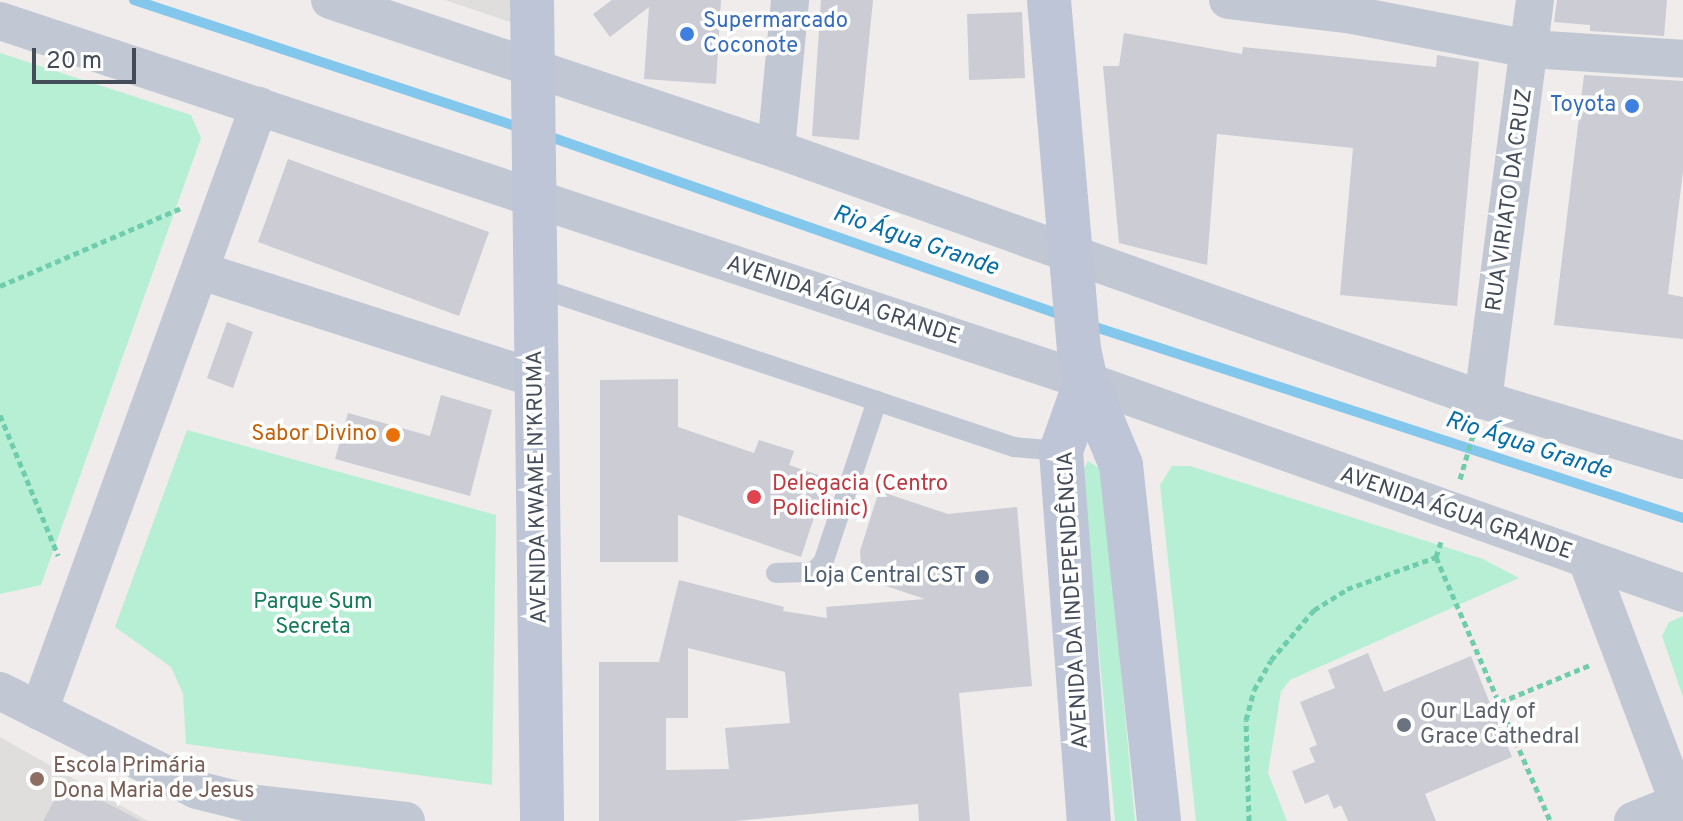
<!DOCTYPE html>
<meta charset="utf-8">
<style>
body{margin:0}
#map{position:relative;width:1683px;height:821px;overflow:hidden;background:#efeceb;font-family:Overpass,sans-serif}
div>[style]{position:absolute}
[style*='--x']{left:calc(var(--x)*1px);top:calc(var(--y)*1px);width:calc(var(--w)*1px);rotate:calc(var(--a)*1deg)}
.education>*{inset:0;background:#e0dddd}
.green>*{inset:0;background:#b7efd5}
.stream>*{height:10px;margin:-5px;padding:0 5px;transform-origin:5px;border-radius:5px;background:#83c7ed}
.building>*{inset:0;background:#cbccd4}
.path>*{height:5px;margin-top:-2.5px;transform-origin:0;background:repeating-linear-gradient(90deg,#6fcdad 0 6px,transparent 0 10px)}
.lane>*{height:20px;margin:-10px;padding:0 10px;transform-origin:10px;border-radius:10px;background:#c1c8d4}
.street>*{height:38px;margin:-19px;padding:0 19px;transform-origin:19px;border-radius:19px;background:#c1c8d4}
.secondary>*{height:44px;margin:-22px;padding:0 22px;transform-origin:22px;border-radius:22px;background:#bdc5d6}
.dots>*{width:22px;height:22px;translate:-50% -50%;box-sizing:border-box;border:4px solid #fff;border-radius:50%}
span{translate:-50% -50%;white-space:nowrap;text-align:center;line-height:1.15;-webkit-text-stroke:7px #fff;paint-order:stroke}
.shop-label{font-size:22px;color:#366cbe}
.left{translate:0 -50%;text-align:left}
.right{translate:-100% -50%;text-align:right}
.street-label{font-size:22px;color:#444c59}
.food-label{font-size:22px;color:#c56008}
.health-label{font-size:22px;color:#be3a42}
.service-label{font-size:22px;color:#4e5e75}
.park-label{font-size:22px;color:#147b57}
.worship-label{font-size:22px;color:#5b616d}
.education-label{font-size:22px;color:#785e54}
.water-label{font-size:24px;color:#086ea8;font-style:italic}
.scale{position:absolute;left:32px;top:48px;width:104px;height:36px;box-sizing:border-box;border:4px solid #444c59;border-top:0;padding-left:10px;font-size:24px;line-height:28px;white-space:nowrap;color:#444c59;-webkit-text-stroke:6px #fff;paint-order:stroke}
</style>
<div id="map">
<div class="education">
<div style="clip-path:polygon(445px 0,515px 0,516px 24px)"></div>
<div style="clip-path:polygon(0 737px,148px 821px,0 821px)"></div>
</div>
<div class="green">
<div style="clip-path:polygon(0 53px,191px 115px,201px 138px,41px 585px,0 594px)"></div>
<div style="clip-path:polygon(187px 430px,496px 515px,492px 785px,186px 744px,183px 694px,171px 667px,115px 627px)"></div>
<div style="clip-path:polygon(1088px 461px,1102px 470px,1135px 821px,1115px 821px,1082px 472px)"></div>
<div style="clip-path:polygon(1172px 466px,1190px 466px,1483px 559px,1519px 578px,1290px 680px,1281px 691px,1268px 773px,1287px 821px,1196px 821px,1160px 485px)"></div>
<div style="clip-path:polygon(1683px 616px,1683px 697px,1662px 636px,1669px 622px)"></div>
</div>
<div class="stream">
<div style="--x:134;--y:0;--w:410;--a:18.3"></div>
<div style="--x:542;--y:134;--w:553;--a:19.22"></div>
<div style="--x:1086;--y:324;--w:628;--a:18"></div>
</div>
<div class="building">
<div style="clip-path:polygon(612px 0,721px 0,716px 84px,644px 79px,649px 7px,610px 37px,593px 14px)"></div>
<div style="clip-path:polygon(821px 0,873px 0,859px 140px,812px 136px)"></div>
<div style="clip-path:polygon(1557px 0,1667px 0,1664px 36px,1590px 31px,1590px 25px,1554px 22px)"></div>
<div style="clip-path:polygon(1022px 12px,1025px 78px,969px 80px,967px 14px)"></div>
<div style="clip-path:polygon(1124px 33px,1242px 54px,1243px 47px,1436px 67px,1437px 55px,1479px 62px,1457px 306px,1340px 295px,1353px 148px,1217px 134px,1207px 265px,1119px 243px,1103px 66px,1119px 66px)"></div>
<div style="clip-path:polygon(1584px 75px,1683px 81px,1683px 171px,1668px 294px,1683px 297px,1683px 339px,1554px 325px)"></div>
<div style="clip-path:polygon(288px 159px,489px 232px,459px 316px,258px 242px)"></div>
<div style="clip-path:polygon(227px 322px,253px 332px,233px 388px,207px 378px)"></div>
<div style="clip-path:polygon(678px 379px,678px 427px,754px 453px,759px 440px,794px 451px,789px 465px,827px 478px,801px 557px,678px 515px,678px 562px,600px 562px,600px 380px)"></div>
<div style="clip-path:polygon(441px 395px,492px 410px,470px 496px,335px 459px,348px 413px,430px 436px)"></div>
<div style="clip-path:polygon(evenodd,879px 491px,948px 514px,1017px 507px,1032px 686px,959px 693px,970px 821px,919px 821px,918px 804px,735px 821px,599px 821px,599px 662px,659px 662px,679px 580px,784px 607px,783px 611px,827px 618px,826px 607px,925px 599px,862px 578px,860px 551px,879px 491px,688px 648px,785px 672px,790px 723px,725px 728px,729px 769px,666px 770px,666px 718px,688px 718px,688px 648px)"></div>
<div style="clip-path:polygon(1368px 653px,1384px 692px,1471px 656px,1491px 706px,1512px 757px,1425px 794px,1436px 821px,1348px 821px,1341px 805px,1334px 809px,1328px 794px,1305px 804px,1292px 771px,1315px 762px,1309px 748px,1317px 745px,1300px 702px,1335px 688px,1328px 670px)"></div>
<div style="clip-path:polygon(65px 781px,141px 821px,43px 821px)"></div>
</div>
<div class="path">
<div style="--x:0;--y:286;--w:199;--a:-23.3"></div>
<div style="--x:0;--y:415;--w:152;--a:67.5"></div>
<div style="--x:1460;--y:479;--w:46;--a:-73.5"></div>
<div style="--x:1436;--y:557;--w:288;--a:66.6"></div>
<div style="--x:1491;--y:706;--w:107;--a:-22.5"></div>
<div style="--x:1249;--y:821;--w:101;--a:-91.7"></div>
<div style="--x:1246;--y:720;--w:31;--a:-75"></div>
<div style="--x:1254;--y:690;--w:34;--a:-60"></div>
<div style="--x:1271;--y:660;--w:66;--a:-49.3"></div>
<div style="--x:1314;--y:610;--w:39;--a:-32"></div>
<div style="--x:1347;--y:589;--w:95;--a:-19.8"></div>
<div style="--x:1436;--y:557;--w:16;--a:-72"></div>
</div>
<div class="lane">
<div style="--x:536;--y:287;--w:504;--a:18.51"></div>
<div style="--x:1014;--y:447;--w:47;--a:4.9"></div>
<div style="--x:776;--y:573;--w:37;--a:-2"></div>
<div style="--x:813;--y:572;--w:13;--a:-42"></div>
<div style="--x:823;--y:563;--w:171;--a:-71.6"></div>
</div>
<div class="street">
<div style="--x:330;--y:0;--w:470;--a:18.5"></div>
<div style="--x:776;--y:149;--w:750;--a:19.55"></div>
<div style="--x:1483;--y:400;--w:209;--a:16.7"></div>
<div style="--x:1228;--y:0;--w:126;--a:6.8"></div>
<div style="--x:1353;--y:15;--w:180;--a:10.9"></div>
<div style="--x:1530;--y:49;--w:153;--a:3.7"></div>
<div style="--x:0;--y:21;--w:1144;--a:18.34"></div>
<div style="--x:1086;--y:381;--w:634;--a:19.55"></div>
<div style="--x:776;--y:149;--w:150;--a:-84.6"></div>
<div style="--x:201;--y:271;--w:353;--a:17.8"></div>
<div style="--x:1483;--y:400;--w:403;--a:-82.6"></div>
<div style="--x:1587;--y:560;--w:260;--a:69.3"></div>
<div style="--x:0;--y:691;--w:220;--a:26.7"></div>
<div style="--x:197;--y:790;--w:54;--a:14"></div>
<div style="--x:249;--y:803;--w:158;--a:6.5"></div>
<div style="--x:39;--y:711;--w:644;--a:-70.02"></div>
<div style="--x:1633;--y:821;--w:54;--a:-21.8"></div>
</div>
<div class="secondary">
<div style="--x:532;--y:0;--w:821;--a:89.3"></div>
<div style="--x:1049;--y:0;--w:350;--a:85.1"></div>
<div style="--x:1079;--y:349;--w:33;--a:78"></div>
<div style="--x:1086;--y:381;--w:91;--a:67.4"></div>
<div style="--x:1121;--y:465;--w:358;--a:83.9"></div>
<div style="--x:1086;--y:381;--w:74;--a:109.7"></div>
<div style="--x:1061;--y:451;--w:371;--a:85.7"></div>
</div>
<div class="dots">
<div style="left:687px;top:34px;background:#3f7fe0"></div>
<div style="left:1632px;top:106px;background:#3f7fe0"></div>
<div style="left:393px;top:435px;background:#e8710a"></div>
<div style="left:754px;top:497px;background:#e0444e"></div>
<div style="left:982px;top:577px;background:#5c6f8a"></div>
<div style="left:1404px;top:725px;background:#6b7280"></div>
<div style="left:37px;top:779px;background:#8d6e63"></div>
</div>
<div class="shop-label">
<span class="left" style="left:703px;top:34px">Supermarcado<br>Coconote</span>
<span class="right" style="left:1616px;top:106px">Toyota</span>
</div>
<div class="street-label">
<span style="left:1510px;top:200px;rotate:-82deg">RUA VIRIATO DA CRUZ</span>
<span style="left:843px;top:301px;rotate:18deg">AVENIDA ÁGUA GRANDE</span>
<span style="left:538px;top:487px;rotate:-91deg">AVENIDA KWAME N’KRUMA</span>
<span style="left:1456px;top:514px;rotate:19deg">AVENIDA ÁGUA GRANDE</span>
<span style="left:1074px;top:600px;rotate:-93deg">AVENIDA DA INDEPENDÊNCIA</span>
</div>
<div class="food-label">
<span class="right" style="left:377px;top:435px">Sabor Divino</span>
</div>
<div class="health-label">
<span class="left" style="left:772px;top:497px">Delegacia (Centro<br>Policlinic)</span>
</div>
<div class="service-label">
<span class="right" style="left:966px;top:577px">Loja Central CST</span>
</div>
<div class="park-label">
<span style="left:313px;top:615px">Parque Sum<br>Secreta</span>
</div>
<div class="worship-label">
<span class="left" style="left:1420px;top:725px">Our Lady of<br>Grace Cathedral</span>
</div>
<div class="education-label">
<span class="left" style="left:53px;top:779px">Escola Primária<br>Dona Maria de Jesus</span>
</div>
<div class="water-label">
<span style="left:915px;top:242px;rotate:19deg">Rio Água Grande</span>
<span style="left:1528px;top:447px;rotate:18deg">Rio Água Grande</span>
</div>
<div class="scale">20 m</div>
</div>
